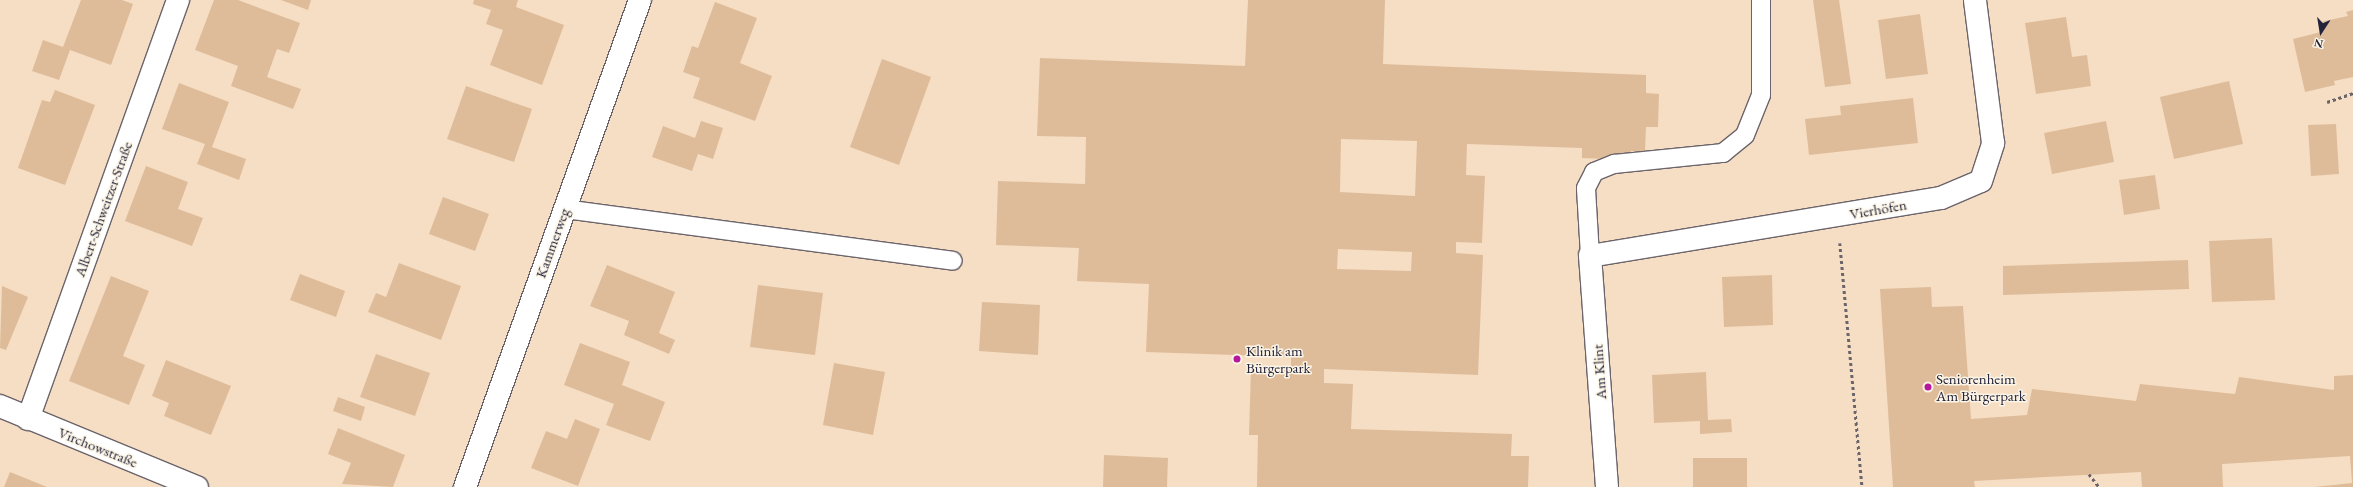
<!DOCTYPE html>
<meta charset="utf-8">
<style>
body{margin:0}
#map{position:relative;width:2353px;height:487px;overflow:hidden;background:#f5dec3;font-family:"EB Garamond",serif}
div>[style]{position:absolute}
[style*='--x']{left:calc(var(--x)*1px);top:calc(var(--y)*1px);width:calc(var(--w)*1px);rotate:calc(var(--a)*1deg)}
.building>*{inset:0;background:#dfbc99}
.path>*{height:2.5px;margin-top:-1.25px;transform-origin:0;background:repeating-linear-gradient(90deg,#6c646b 0 3px,transparent 0 6px)}
.roads{filter:drop-shadow(1px 0 #6c646b) drop-shadow(-1px 0 #6c646b) drop-shadow(0 1px #6c646b) drop-shadow(0 -1px #6c646b)}
.service>*{height:18px;margin:-9px;padding:0 9px;transform-origin:9px;border-radius:9px;background:#fff}
.minor>*{height:22px;margin:-11px;padding:0 11px;transform-origin:11px;border-radius:11px;background:#fff}
.dots>*{width:11px;height:11px;translate:-50% -50%;box-sizing:border-box;border:2px solid #fcf5e5;border-radius:50%}
span{translate:-50% -50%;white-space:nowrap;text-align:center;line-height:1.15;-webkit-text-stroke:3px #fcf5e5;paint-order:stroke}
.street-label{font-size:15px;color:#22223b}
.poi-label{font-size:15px;color:#22223b}
.left{translate:0 -50%;text-align:left}
.north{position:absolute;left:2301px;top:12px;width:40px;height:40px;-webkit-text-stroke:3px #fcf5e5;paint-order:stroke;rotate:192deg;font-size:11px;font-weight:700;line-height:16px;text-align:center;color:#22223b}
.north::after{content:'';display:block;margin:auto;width:14px;height:18px;background:#22223b;clip-path:polygon(50% 0,100% 100%,50% 72%,0 100%)}
</style>
<div id="map">
<div class="building">
<div style="clip-path:polygon(81px 0,122px 0,133px 4px,111px 65px,70px 50px,59px 80px,32px 71px,43px 40px,63px 47px)"></div>
<div style="clip-path:polygon(214px 0,238px 0,300px 23px,289px 53px,277px 49px,267px 77px,301px 89px,293px 109px,231px 86px,238px 66px,195px 50px)"></div>
<div style="clip-path:polygon(281px 0,311px 0,308px 10px)"></div>
<div style="clip-path:polygon(474px 0,518px 0,516px 7px,564px 25px,542px 85px,490px 65px,503px 30px,486px 24px,491px 10px,473px 4px)"></div>
<div style="clip-path:polygon(evenodd,1248px 0,1385px 0,1383px 64px,1646px 75px,1646px 93px,1659px 94px,1658px 127px,1646px 127px,1645px 151px,1631px 151px,1631px 160px,1582px 158px,1582px 148px,1467px 144px,1466px 175px,1485px 176px,1482px 243px,1456px 242px,1456px 253px,1483px 255px,1478px 375px,1324px 369px,1324px 383px,1353px 384px,1351px 429px,1512px 434px,1511px 456px,1529px 456px,1528px 487px,1257px 487px,1258px 435px,1249px 435px,1251px 368px,1291px 370px,1291px 357px,1146px 352px,1149px 284px,1077px 281px,1079px 248px,996px 245px,998px 181px,1085px 184px,1086px 137px,1037px 136px,1040px 58px,1245px 66px,1248px 0,1341px 139px,1417px 141px,1415px 196px,1340px 192px,1341px 139px,1248px 0,1338px 249px,1412px 252px,1411px 271px,1337px 269px,1338px 249px)"></div>
<div style="clip-path:polygon(1813px 0,1839px 0,1851px 84px,1825px 87px)"></div>
<div style="clip-path:polygon(715px 2px,757px 18px,740px 63px,772px 76px,755px 121px,693px 98px,700px 78px,683px 72px,692px 46px,698px 48px)"></div>
<div style="clip-path:polygon(2353px 10px,2353px 77px,2334px 81px,2335px 85px,2305px 92px,2293px 39px,2321px 32px,2320px 22px,2348px 16px,2346px 12px)"></div>
<div style="clip-path:polygon(1920px 14px,1928px 74px,1886px 79px,1878px 20px)"></div>
<div style="clip-path:polygon(2066px 17px,2072px 57px,2087px 55px,2091px 86px,2036px 94px,2025px 23px)"></div>
<div style="clip-path:polygon(882px 59px,931px 77px,899px 165px,850px 147px)"></div>
<div style="clip-path:polygon(2229px 81px,2243px 144px,2174px 159px,2160px 97px)"></div>
<div style="clip-path:polygon(179px 83px,229px 102px,212px 147px,246px 159px,239px 180px,197px 164px,205px 144px,162px 129px)"></div>
<div style="clip-path:polygon(466px 86px,532px 109px,514px 162px,447px 139px)"></div>
<div style="clip-path:polygon(55px 90px,95px 105px,65px 185px,18px 168px,42px 100px,50px 102px)"></div>
<div style="clip-path:polygon(1913px 98px,1918px 143px,1809px 155px,1805px 119px,1841px 115px,1840px 106px)"></div>
<div style="clip-path:polygon(701px 121px,723px 128px,713px 159px,698px 154px,692px 171px,652px 157px,663px 126px,695px 138px)"></div>
<div style="clip-path:polygon(2106px 121px,2114px 162px,2052px 174px,2044px 133px)"></div>
<div style="clip-path:polygon(2336px 124px,2339px 174px,2311px 176px,2308px 125px)"></div>
<div style="clip-path:polygon(146px 166px,188px 182px,178px 209px,203px 218px,192px 246px,125px 221px)"></div>
<div style="clip-path:polygon(2155px 175px,2160px 209px,2124px 215px,2119px 180px)"></div>
<div style="clip-path:polygon(443px 197px,489px 214px,475px 251px,429px 234px)"></div>
<div style="clip-path:polygon(2272px 238px,2275px 300px,2212px 302px,2209px 241px)"></div>
<div style="clip-path:polygon(2188px 260px,2189px 289px,2003px 295px,2003px 266px)"></div>
<div style="clip-path:polygon(399px 263px,461px 286px,441px 340px,368px 312px,376px 293px,386px 297px)"></div>
<div style="clip-path:polygon(607px 265px,675px 292px,659px 333px,675px 340px,669px 354px,624px 335px,629px 321px,590px 306px)"></div>
<div style="clip-path:polygon(300px 274px,345px 291px,336px 317px,290px 300px)"></div>
<div style="clip-path:polygon(1772px 275px,1773px 325px,1724px 327px,1722px 277px)"></div>
<div style="clip-path:polygon(111px 276px,149px 291px,123px 356px,145px 365px,129px 405px,69px 381px)"></div>
<div style="clip-path:polygon(758px 285px,823px 293px,815px 355px,750px 347px)"></div>
<div style="clip-path:polygon(2px 286px,28px 297px,6px 350px,0 348px)"></div>
<div style="clip-path:polygon(1931px 287px,1932px 307px,1963px 306px,1971px 419px,2027px 415px,2032px 389px,2136px 401px,2140px 384px,2235px 394px,2239px 377px,2334px 390px,2334px 376px,2353px 375px,2353px 487px,2315px 487px,2352px 483px,2350px 456px,2222px 464px,2223px 487px,2142px 487px,2141px 472px,1974px 481px,1975px 487px,1893px 487px,1880px 289px)"></div>
<div style="clip-path:polygon(982px 302px,1040px 305px,1038px 355px,979px 351px)"></div>
<div style="clip-path:polygon(580px 343px,630px 362px,622px 385px,665px 402px,650px 441px,606px 425px,614px 404px,564px 385px)"></div>
<div style="clip-path:polygon(376px 354px,430px 373px,415px 416px,360px 397px)"></div>
<div style="clip-path:polygon(166px 360px,231px 386px,211px 435px,164px 416px,169px 403px,152px 396px)"></div>
<div style="clip-path:polygon(834px 363px,885px 372px,873px 435px,823px 425px)"></div>
<div style="clip-path:polygon(1706px 372px,1708px 420px,1731px 419px,1732px 432px,1700px 434px,1700px 421px,1654px 423px,1652px 375px)"></div>
<div style="clip-path:polygon(338px 397px,365px 407px,361px 421px,333px 411px)"></div>
<div style="clip-path:polygon(575px 419px,600px 429px,578px 486px,531px 468px,546px 431px,567px 439px)"></div>
<div style="clip-path:polygon(338px 428px,405px 455px,393px 487px,342px 484px,351px 463px,328px 454px)"></div>
<div style="clip-path:polygon(1104px 455px,1168px 458px,1167px 487px,1103px 487px)"></div>
<div style="clip-path:polygon(1693px 458px,1747px 458px,1747px 487px,1693px 487px)"></div>
<div style="clip-path:polygon(10px 472px,47px 487px,4px 487px)"></div>
</div>
<div class="path">
<div style="--x:2327;--y:102;--w:28;--a:-19"></div>
<div style="--x:1840;--y:243;--w:245;--a:84.8"></div>
<div style="--x:2089;--y:474;--w:16;--a:52"></div>
</div>
<div class="roads">
<div class="service">
<div style="--x:565;--y:209;--w:391;--a:7.6"></div>
<div style="--x:1590;--y:256;--w:68;--a:-93.4"></div>
<div style="--x:1586;--y:188;--w:18;--a:-63"></div>
<div style="--x:1594;--y:172;--w:22;--a:-22"></div>
<div style="--x:1614;--y:164;--w:110;--a:-5.8"></div>
<div style="--x:1723;--y:153;--w:28;--a:-39"></div>
<div style="--x:1745;--y:135;--w:43;--a:-68.2"></div>
<div style="--x:1761;--y:95;--w:95;--a:-90"></div>
</div>
<div class="minor">
<div style="--x:0;--y:406;--w:213;--a:22.4"></div>
<div style="--x:28;--y:419;--w:445;--a:-70.3"></div>
<div style="--x:465;--y:487;--w:517;--a:-70.23"></div>
<div style="--x:1607;--y:487;--w:232;--a:-94.2"></div>
<div style="--x:1590;--y:256;--w:356;--a:-9.4"></div>
<div style="--x:1941;--y:198;--w:43;--a:-23"></div>
<div style="--x:1981;--y:181;--w:40;--a:-72"></div>
<div style="--x:1993;--y:143;--w:144;--a:-97.2"></div>
</div>
</div>
<div class="dots">
<div style="left:1237px;top:359px;background:#b5179e"></div>
<div style="left:1928px;top:387px;background:#b5179e"></div>
</div>
<div class="street-label">
<span style="left:103px;top:209px;rotate:-70deg">Albert-Schweitzer-Straße</span>
<span style="left:1878px;top:209px;rotate:-10deg">Vierhöfen</span>
<span style="left:552px;top:243px;rotate:-70deg">Kammerweg</span>
<span style="left:1599px;top:372px;rotate:-94deg">Am Klint</span>
<span style="left:98px;top:447px;rotate:22deg">Virchowstraße</span>
</div>
<div class="poi-label">
<span class="left" style="left:1246px;top:359px">Klinik am<br>Bürgerpark</span>
<span class="left" style="left:1936px;top:387px">Seniorenheim<br>Am Bürgerpark</span>
</div>
<div class="north">N</div>
</div>
